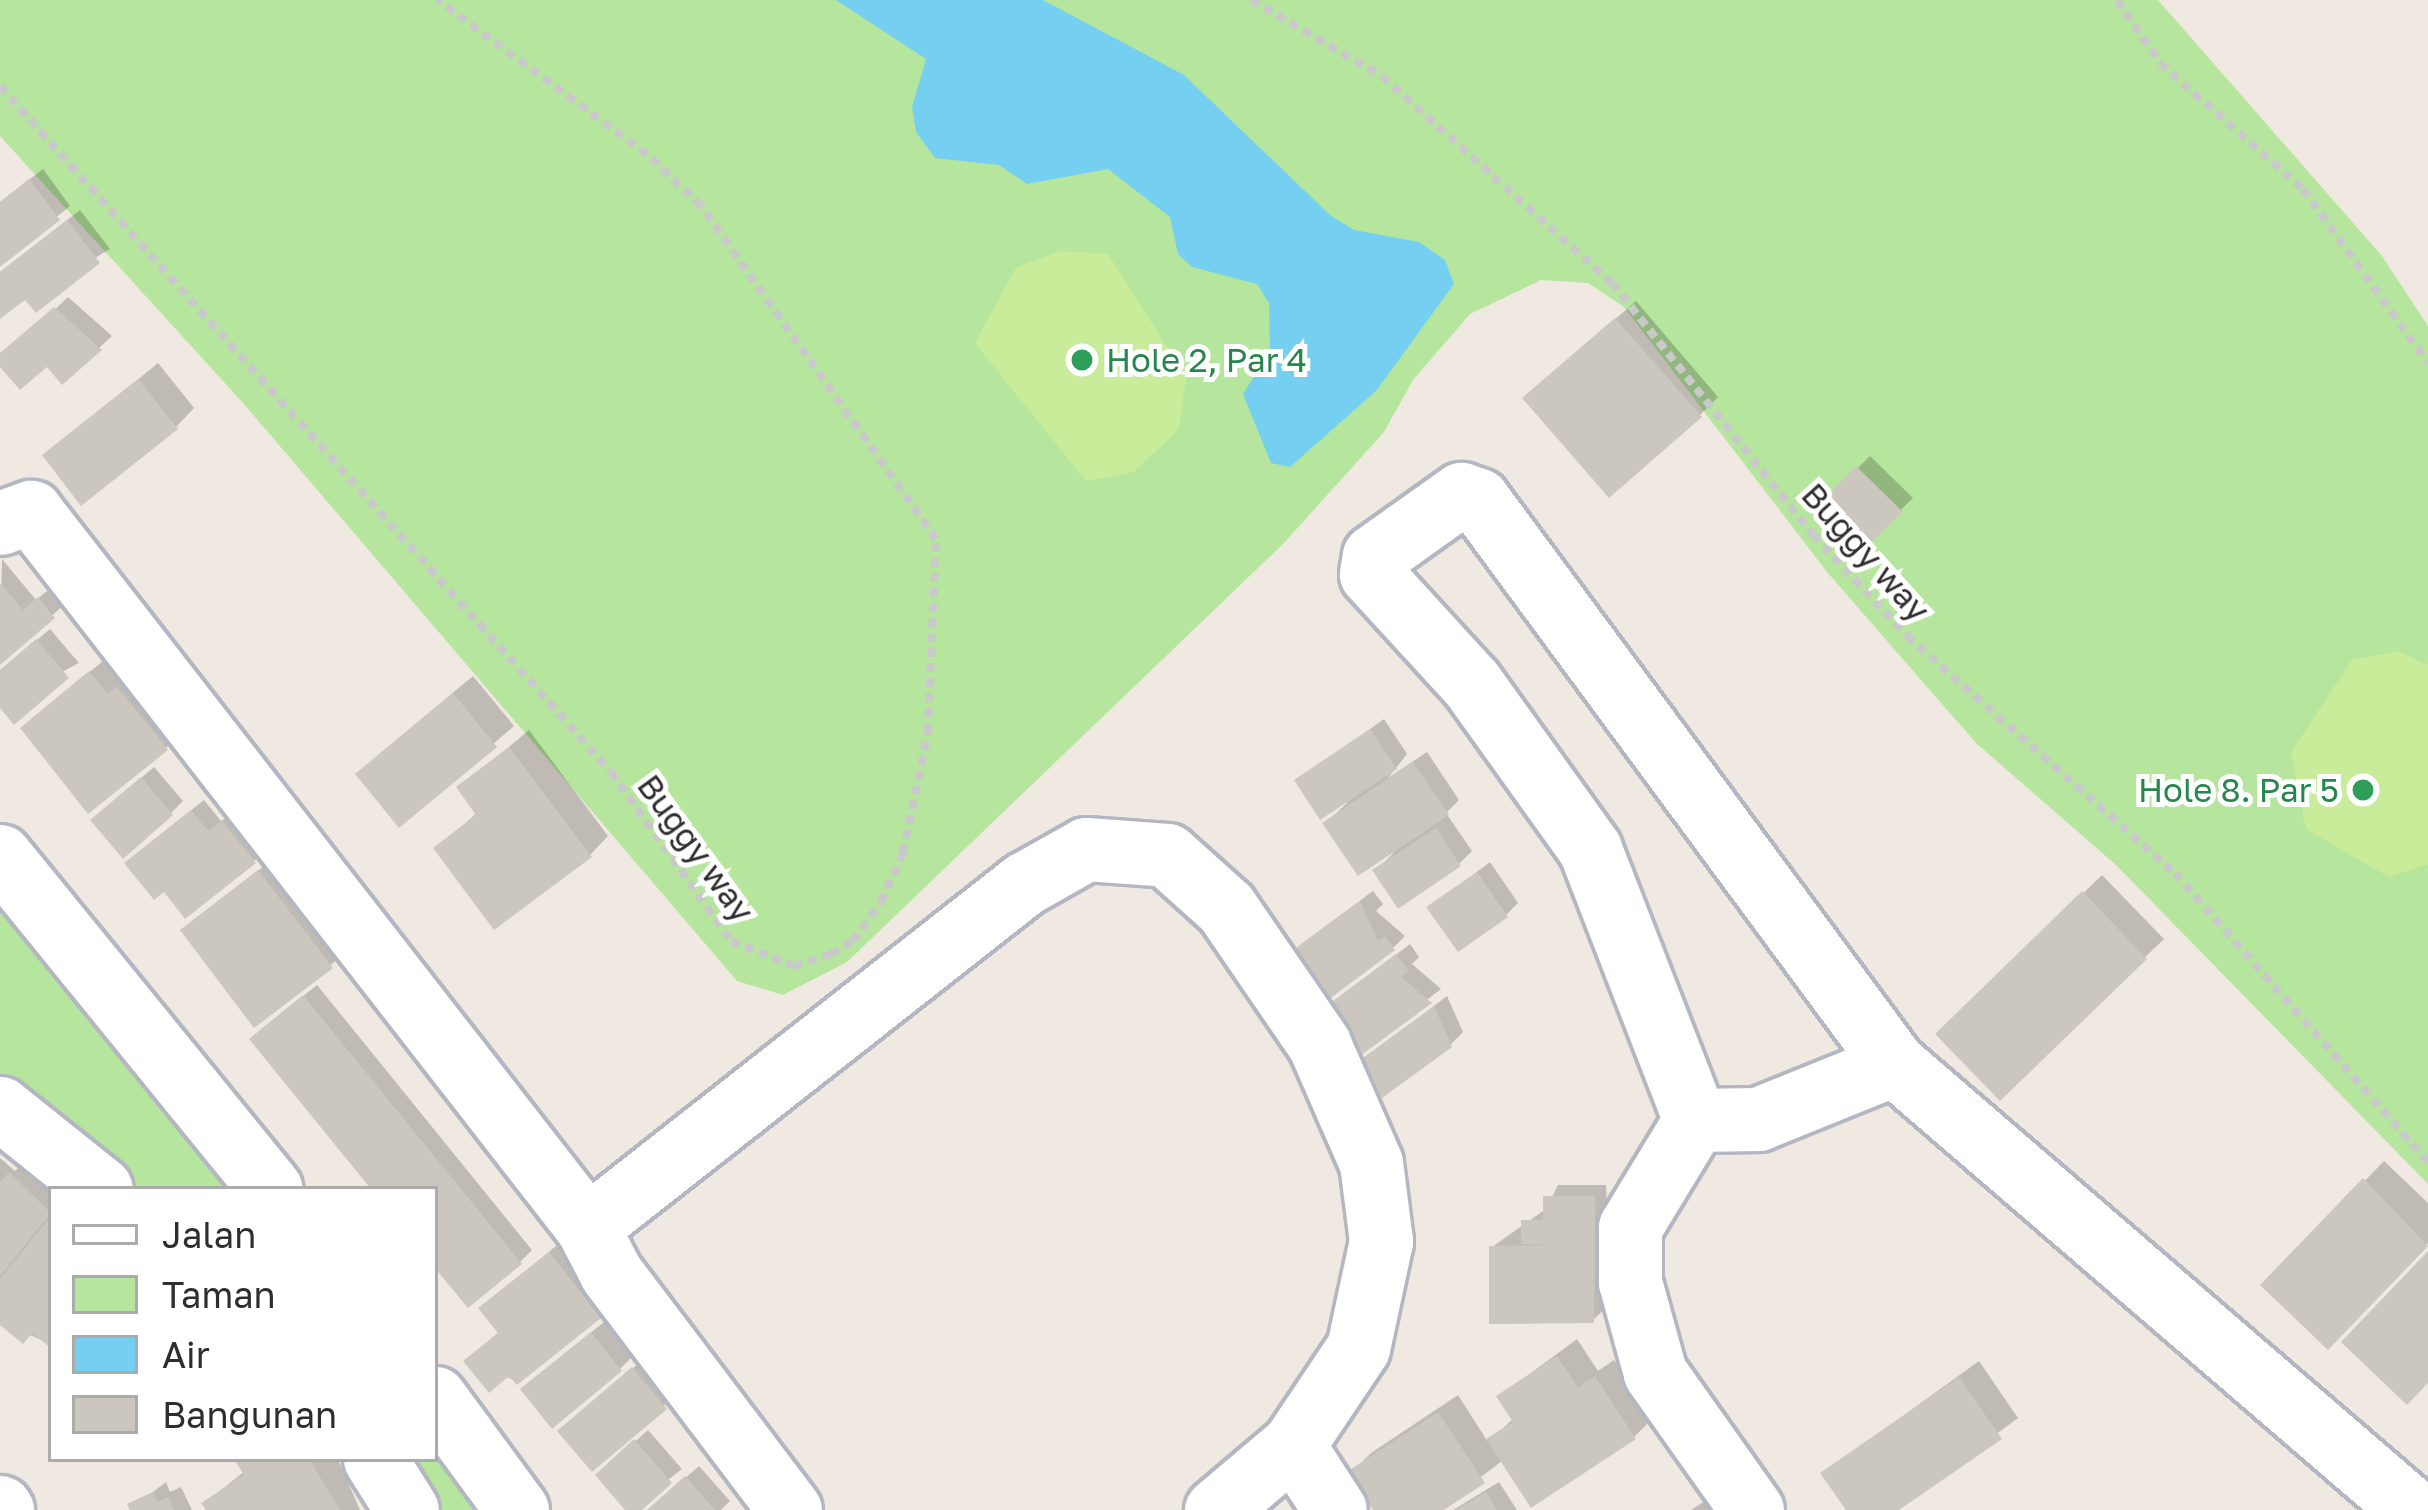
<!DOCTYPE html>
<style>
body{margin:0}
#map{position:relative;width:2428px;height:1510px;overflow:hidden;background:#efe9e1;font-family:"Golos Text",sans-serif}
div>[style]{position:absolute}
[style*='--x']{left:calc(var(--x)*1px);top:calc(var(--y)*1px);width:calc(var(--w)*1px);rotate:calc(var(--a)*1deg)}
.green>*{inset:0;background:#b6e59e}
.pitch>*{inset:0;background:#c9ec9a}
.water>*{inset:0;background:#75cff0}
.shadow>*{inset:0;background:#0003}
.building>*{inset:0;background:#cbc7bf}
.path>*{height:8px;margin-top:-4px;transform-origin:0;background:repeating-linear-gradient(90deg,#c9c9c9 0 9px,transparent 0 15px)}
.roads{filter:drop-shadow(3px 0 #b4b7c1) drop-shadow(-3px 0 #b4b7c1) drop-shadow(0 3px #b4b7c1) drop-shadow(0 -3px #b4b7c1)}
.minor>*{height:63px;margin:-31.5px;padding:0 31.5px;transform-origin:31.5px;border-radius:31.5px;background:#fff}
.dots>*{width:33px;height:33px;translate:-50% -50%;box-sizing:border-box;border:6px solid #fff;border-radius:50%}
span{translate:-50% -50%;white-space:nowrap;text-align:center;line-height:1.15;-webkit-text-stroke:10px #fff;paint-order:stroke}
.leisure-label{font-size:33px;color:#27864d}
.left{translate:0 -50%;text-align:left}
.right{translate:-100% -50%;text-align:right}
.street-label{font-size:33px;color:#2e2e2e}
.legend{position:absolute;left:48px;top:1186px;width:390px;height:276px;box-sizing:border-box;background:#fff;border:3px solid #ababab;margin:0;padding:15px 21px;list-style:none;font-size:36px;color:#2e2e2e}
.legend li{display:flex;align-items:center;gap:24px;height:60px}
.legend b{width:60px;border:3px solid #ababab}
</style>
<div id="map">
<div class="green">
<div style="clip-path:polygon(0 0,2158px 0,2382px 256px,2428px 326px,2428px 1184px,2116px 865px,1976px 743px,1827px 572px,1624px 307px,1588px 283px,1541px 280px,1470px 314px,1413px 380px,1384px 432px,1284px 543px,847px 962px,783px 995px,737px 981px,243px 403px,0 136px)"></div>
<div style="clip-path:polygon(0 870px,260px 1189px,138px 1189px,0 1077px)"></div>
<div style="clip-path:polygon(435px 1419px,503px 1510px,429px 1510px,396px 1459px,435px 1459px)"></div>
</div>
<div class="pitch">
<div style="clip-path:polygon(1060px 251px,1108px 254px,1186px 377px,1179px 429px,1134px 472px,1086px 481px,975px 343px,1016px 268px)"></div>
<div style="clip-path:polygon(2398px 651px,2428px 665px,2428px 864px,2389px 877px,2306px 829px,2291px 752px,2352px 660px)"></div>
</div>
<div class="water">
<div style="clip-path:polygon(836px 0,1043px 0,1184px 75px,1330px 215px,1354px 230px,1419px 242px,1445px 260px,1454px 284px,1376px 391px,1290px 467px,1271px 463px,1243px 394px,1270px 351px,1269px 303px,1257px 284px,1192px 267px,1178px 254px,1170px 217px,1108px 169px,1027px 184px,999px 165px,935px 158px,916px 132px,912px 107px,926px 59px)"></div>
</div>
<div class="shadow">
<div style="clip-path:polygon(43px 169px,70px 206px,0 263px,0 202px)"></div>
<div style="clip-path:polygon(80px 210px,110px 249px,0 315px,0 272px)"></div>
<div style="clip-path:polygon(68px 297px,112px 336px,100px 347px,62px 381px,47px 363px,0 362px)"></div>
<div style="clip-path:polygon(1636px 301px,1718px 397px,1700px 415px,1545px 380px)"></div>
<div style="clip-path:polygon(158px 363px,194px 408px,176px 427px,46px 455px)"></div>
<div style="clip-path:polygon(1870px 456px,1913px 498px,1868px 542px,1826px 500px)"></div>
<div style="clip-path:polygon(2px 559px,36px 600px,52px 587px,65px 604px,0 661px)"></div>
<div style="clip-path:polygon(50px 629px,79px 663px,0 704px,0 671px)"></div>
<div style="clip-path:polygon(103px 661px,122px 684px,130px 677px,178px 736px,166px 748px,36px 716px)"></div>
<div style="clip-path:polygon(473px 676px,514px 726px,400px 824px,377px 756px)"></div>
<div style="clip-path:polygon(1384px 719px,1407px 754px,1388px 778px,1427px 752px,1459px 800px,1446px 813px,1472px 851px,1459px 864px,1376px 871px,1396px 850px,1326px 823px,1348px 802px,1298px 781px)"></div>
<div style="clip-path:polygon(529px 730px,608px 836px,590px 855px,437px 848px,478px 812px,460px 788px)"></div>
<div style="clip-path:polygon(154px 767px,183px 801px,171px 813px,106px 808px)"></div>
<div style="clip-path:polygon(204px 800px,221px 821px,236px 811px,266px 849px,254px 861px,140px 851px)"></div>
<div style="clip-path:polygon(272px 860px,343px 953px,331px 965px,196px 918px)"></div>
<div style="clip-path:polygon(1490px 862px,1518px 903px,1506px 915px,1430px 907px)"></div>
<div style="clip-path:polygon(2102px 875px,2164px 939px,2000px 1097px,1939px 1034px)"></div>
<div style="clip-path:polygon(1373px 891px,1383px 904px,1376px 911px,1405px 936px,1393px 948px,1300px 945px)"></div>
<div style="clip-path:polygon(1410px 944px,1419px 957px,1412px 964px,1441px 989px,1357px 1054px,1324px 1010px)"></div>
<div style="clip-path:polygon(317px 985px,532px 1250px,520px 1262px,435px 1263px,435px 1189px,375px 1189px,265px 1027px)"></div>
<div style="clip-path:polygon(1447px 996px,1463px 1032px,1451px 1044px,1360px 1063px)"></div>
<div style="clip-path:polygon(0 1158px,15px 1171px,23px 1162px,51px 1189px,51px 1344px,0 1322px)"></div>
<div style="clip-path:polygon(2384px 1161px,2428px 1203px,2428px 1243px,2328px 1345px,2264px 1285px)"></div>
<div style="clip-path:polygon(1558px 1185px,1606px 1185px,1612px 1302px,1593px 1320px,1492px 1247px,1546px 1209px)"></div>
<div style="clip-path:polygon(569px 1235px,618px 1297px,517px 1381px,467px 1361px,500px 1331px,482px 1308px)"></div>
<div style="clip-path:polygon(604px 1322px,632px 1357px,620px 1369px,536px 1377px)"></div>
<div style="clip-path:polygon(1577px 1339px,1598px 1371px,1614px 1360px,1653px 1418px,1634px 1437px,1503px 1460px,1438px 1510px,1377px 1510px,1352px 1472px,1371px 1453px,1458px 1395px,1488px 1442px,1514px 1418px,1500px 1396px)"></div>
<div style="clip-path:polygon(646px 1357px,677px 1394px,592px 1468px,573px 1419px)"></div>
<div style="clip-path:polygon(1979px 1361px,2018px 1418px,1893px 1510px,1850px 1510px,1824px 1473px)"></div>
<div style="clip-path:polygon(648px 1430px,682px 1469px,629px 1510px,611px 1463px)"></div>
<div style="clip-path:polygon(237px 1459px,338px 1459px,360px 1510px,209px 1510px,205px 1503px,245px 1471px)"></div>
<div style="clip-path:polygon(699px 1466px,730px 1501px,721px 1510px,649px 1510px)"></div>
<div style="clip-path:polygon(1738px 1480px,1757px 1510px,1691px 1510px)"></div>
<div style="clip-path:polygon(166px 1482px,170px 1492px,181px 1487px,192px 1510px,129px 1510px)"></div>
<div style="clip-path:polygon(1499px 1482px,1517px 1510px,1453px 1510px)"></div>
</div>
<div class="building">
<div style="clip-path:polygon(29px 179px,60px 220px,0 267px,0 202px)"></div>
<div style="clip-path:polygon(67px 220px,100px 263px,36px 313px,25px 300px,0 319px,0 272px)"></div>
<div style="clip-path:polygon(54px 307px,102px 350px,62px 385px,47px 367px,20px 390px,0 367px,0 353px)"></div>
<div style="clip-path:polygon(1615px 318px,1702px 417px,1609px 498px,1522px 398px)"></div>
<div style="clip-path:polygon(138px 379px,178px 429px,81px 506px,42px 455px)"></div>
<div style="clip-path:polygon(1856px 466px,1903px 512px,1868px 546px,1822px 500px)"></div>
<div style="clip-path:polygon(0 583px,23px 610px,38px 597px,55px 618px,0 665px)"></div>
<div style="clip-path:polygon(36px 639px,69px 678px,14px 725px,0 708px,0 670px)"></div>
<div style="clip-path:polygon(89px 671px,108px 694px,117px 687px,168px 750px,88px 814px,20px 728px)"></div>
<div style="clip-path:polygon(453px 693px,497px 747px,399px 828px,355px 774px)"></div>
<div style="clip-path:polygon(1370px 729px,1397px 769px,1320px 820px,1294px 780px)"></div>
<div style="clip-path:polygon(509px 747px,592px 857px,494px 930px,433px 848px,476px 815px,456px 787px)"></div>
<div style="clip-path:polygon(1413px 762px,1449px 815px,1358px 876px,1322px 823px)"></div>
<div style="clip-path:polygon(141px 777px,173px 815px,123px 859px,90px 820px)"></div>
<div style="clip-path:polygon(191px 810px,208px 831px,222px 821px,256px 863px,185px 919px,164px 892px,154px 900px,124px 863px)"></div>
<div style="clip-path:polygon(1436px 828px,1461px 866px,1398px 909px,1372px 870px)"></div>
<div style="clip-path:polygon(258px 870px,333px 968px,254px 1028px,180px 930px)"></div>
<div style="clip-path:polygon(1477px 872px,1508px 917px,1458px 952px,1426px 907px)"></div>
<div style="clip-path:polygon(2082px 891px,2147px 959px,2000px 1101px,1935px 1034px)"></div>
<div style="clip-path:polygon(1360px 901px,1378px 941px,1385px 936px,1395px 950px,1320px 1006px,1284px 957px)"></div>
<div style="clip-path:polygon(1396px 954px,1409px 971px,1401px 977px,1432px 1003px,1356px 1059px,1321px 1010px)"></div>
<div style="clip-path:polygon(303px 995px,522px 1264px,468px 1308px,435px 1268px,435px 1189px,371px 1189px,249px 1039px)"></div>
<div style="clip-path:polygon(1434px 1006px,1452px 1047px,1382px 1098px,1356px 1063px)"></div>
<div style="clip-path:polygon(9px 1172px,51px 1213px,0 1276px,0 1183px)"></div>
<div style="clip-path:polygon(2363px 1178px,2428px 1246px,2328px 1350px,2260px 1285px)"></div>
<div style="clip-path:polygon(1543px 1196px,1595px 1196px,1594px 1323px,1489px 1324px,1489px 1246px,1555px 1245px,1521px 1244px,1521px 1220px,1543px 1220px)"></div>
<div style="clip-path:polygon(51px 1216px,51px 1348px,32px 1333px,23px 1344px,0 1325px,0 1279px)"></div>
<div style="clip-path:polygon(2428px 1251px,2428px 1383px,2407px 1405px,2341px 1342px)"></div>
<div style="clip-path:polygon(549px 1252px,601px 1318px,517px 1385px,509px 1376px,489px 1393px,463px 1361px,498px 1333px,478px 1308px)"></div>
<div style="clip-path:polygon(591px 1332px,622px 1371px,552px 1429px,520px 1389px)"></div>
<div style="clip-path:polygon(1557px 1356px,1578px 1387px,1595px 1376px,1636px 1439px,1531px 1508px,1486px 1439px,1513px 1422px,1496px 1396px)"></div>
<div style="clip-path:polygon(632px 1367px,667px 1409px,592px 1472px,557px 1431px)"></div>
<div style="clip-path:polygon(1959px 1377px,2002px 1439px,1899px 1510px,1846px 1510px,1820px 1473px)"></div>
<div style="clip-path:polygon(1438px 1412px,1485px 1483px,1444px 1510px,1373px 1510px,1348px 1471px)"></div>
<div style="clip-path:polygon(634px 1439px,672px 1483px,642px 1510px,625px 1510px,595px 1475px)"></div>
<div style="clip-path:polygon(234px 1459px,309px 1459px,340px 1510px,206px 1510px,201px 1503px,244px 1475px)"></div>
<div style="clip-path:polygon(685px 1476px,715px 1510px,647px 1510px)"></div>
<div style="clip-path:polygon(153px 1492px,157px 1502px,168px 1497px,174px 1510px,130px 1510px,127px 1504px)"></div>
<div style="clip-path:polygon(1486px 1492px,1497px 1510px,1456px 1510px)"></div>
</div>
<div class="path">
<div style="--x:1251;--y:0;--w:151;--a:30.1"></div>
<div style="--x:1382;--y:76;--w:309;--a:42"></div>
<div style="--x:1612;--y:283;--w:322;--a:51.4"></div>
<div style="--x:1813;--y:535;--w:138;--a:47.1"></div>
<div style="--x:1907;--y:636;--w:358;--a:41.5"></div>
<div style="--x:2175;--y:873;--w:384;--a:48.8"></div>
<div style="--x:2117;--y:0;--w:76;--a:55.7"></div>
<div style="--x:2160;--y:63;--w:191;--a:41.4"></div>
<div style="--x:2303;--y:189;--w:214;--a:54.3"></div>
<div style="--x:0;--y:86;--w:919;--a:48.31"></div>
<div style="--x:611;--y:772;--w:207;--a:54.6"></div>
<div style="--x:731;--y:941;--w:68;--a:21.6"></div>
<div style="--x:794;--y:966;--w:39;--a:-18"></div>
<div style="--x:831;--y:954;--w:26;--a:-31"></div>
<div style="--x:853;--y:941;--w:48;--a:-54.3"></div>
<div style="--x:881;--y:902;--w:54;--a:-65.8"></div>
<div style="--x:903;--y:853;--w:124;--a:-78.3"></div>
<div style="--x:928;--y:732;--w:193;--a:-87.6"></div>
<div style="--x:936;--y:539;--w:408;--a:-125.2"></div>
<div style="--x:701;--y:206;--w:75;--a:-136.1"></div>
<div style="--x:647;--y:154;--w:260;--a:-143.7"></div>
</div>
<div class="roads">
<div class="minor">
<div style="--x:0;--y:523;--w:33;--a:-20"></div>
<div style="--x:31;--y:512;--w:906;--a:52.13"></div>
<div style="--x:0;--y:856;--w:429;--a:50.9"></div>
<div style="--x:0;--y:1108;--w:129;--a:38.7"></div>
<div style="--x:1695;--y:1120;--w:291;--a:-111.2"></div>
<div style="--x:1590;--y:849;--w:204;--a:-125.6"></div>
<div style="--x:1471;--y:683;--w:148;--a:-132.5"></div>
<div style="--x:1371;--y:574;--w:18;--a:-81"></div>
<div style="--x:1374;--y:556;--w:107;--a:-35.5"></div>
<div style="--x:1461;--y:494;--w:18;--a:19"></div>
<div style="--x:1478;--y:500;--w:701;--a:53.59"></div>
<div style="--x:1894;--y:1064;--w:684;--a:40.73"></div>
<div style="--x:1695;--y:1120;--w:125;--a:121.3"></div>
<div style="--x:1630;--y:1227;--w:55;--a:90"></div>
<div style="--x:1630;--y:1282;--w:94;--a:74.6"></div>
<div style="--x:1655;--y:1373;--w:168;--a:54.7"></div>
<div style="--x:1695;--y:1120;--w:63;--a:-0.9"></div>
<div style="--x:1758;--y:1119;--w:147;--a:-22"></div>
<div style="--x:435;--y:1398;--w:139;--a:53.8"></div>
<div style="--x:1293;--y:1445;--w:77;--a:57.1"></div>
<div style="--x:375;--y:1459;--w:60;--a:57.9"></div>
<div style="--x:0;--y:1507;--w:4;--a:56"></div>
<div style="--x:790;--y:1510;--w:297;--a:-127.1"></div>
<div style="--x:611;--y:1273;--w:52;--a:-117.6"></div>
<div style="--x:587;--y:1227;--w:556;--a:-38.13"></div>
<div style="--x:1024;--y:884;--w:71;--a:-29.4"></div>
<div style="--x:1086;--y:849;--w:81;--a:4.2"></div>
<div style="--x:1167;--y:855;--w:79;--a:41.9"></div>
<div style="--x:1226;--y:908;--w:165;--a:55.6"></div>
<div style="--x:1319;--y:1044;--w:130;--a:66.4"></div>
<div style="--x:1371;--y:1163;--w:79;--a:82.7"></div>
<div style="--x:1381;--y:1241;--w:109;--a:102.1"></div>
<div style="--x:1358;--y:1348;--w:117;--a:123.8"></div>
<div style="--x:1293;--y:1445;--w:101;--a:139.8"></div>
</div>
</div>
<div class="dots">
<div style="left:1082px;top:360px;background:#2e9e5b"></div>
<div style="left:2363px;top:790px;background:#2e9e5b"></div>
</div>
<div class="leisure-label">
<span class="left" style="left:1106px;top:360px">Hole 2, Par 4</span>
<span class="right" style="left:2339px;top:790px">Hole 8. Par 5</span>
</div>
<div class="street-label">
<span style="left:1866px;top:552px;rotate:48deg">Buggy way</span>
<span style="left:696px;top:848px;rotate:54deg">Buggy way</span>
</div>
<ul class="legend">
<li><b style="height:15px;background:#fff"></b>Jalan</li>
<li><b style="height:33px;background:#b6e59e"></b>Taman</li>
<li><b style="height:33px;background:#75cff0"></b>Air</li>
<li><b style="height:33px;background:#cbc7bf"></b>Bangunan</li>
</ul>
</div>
